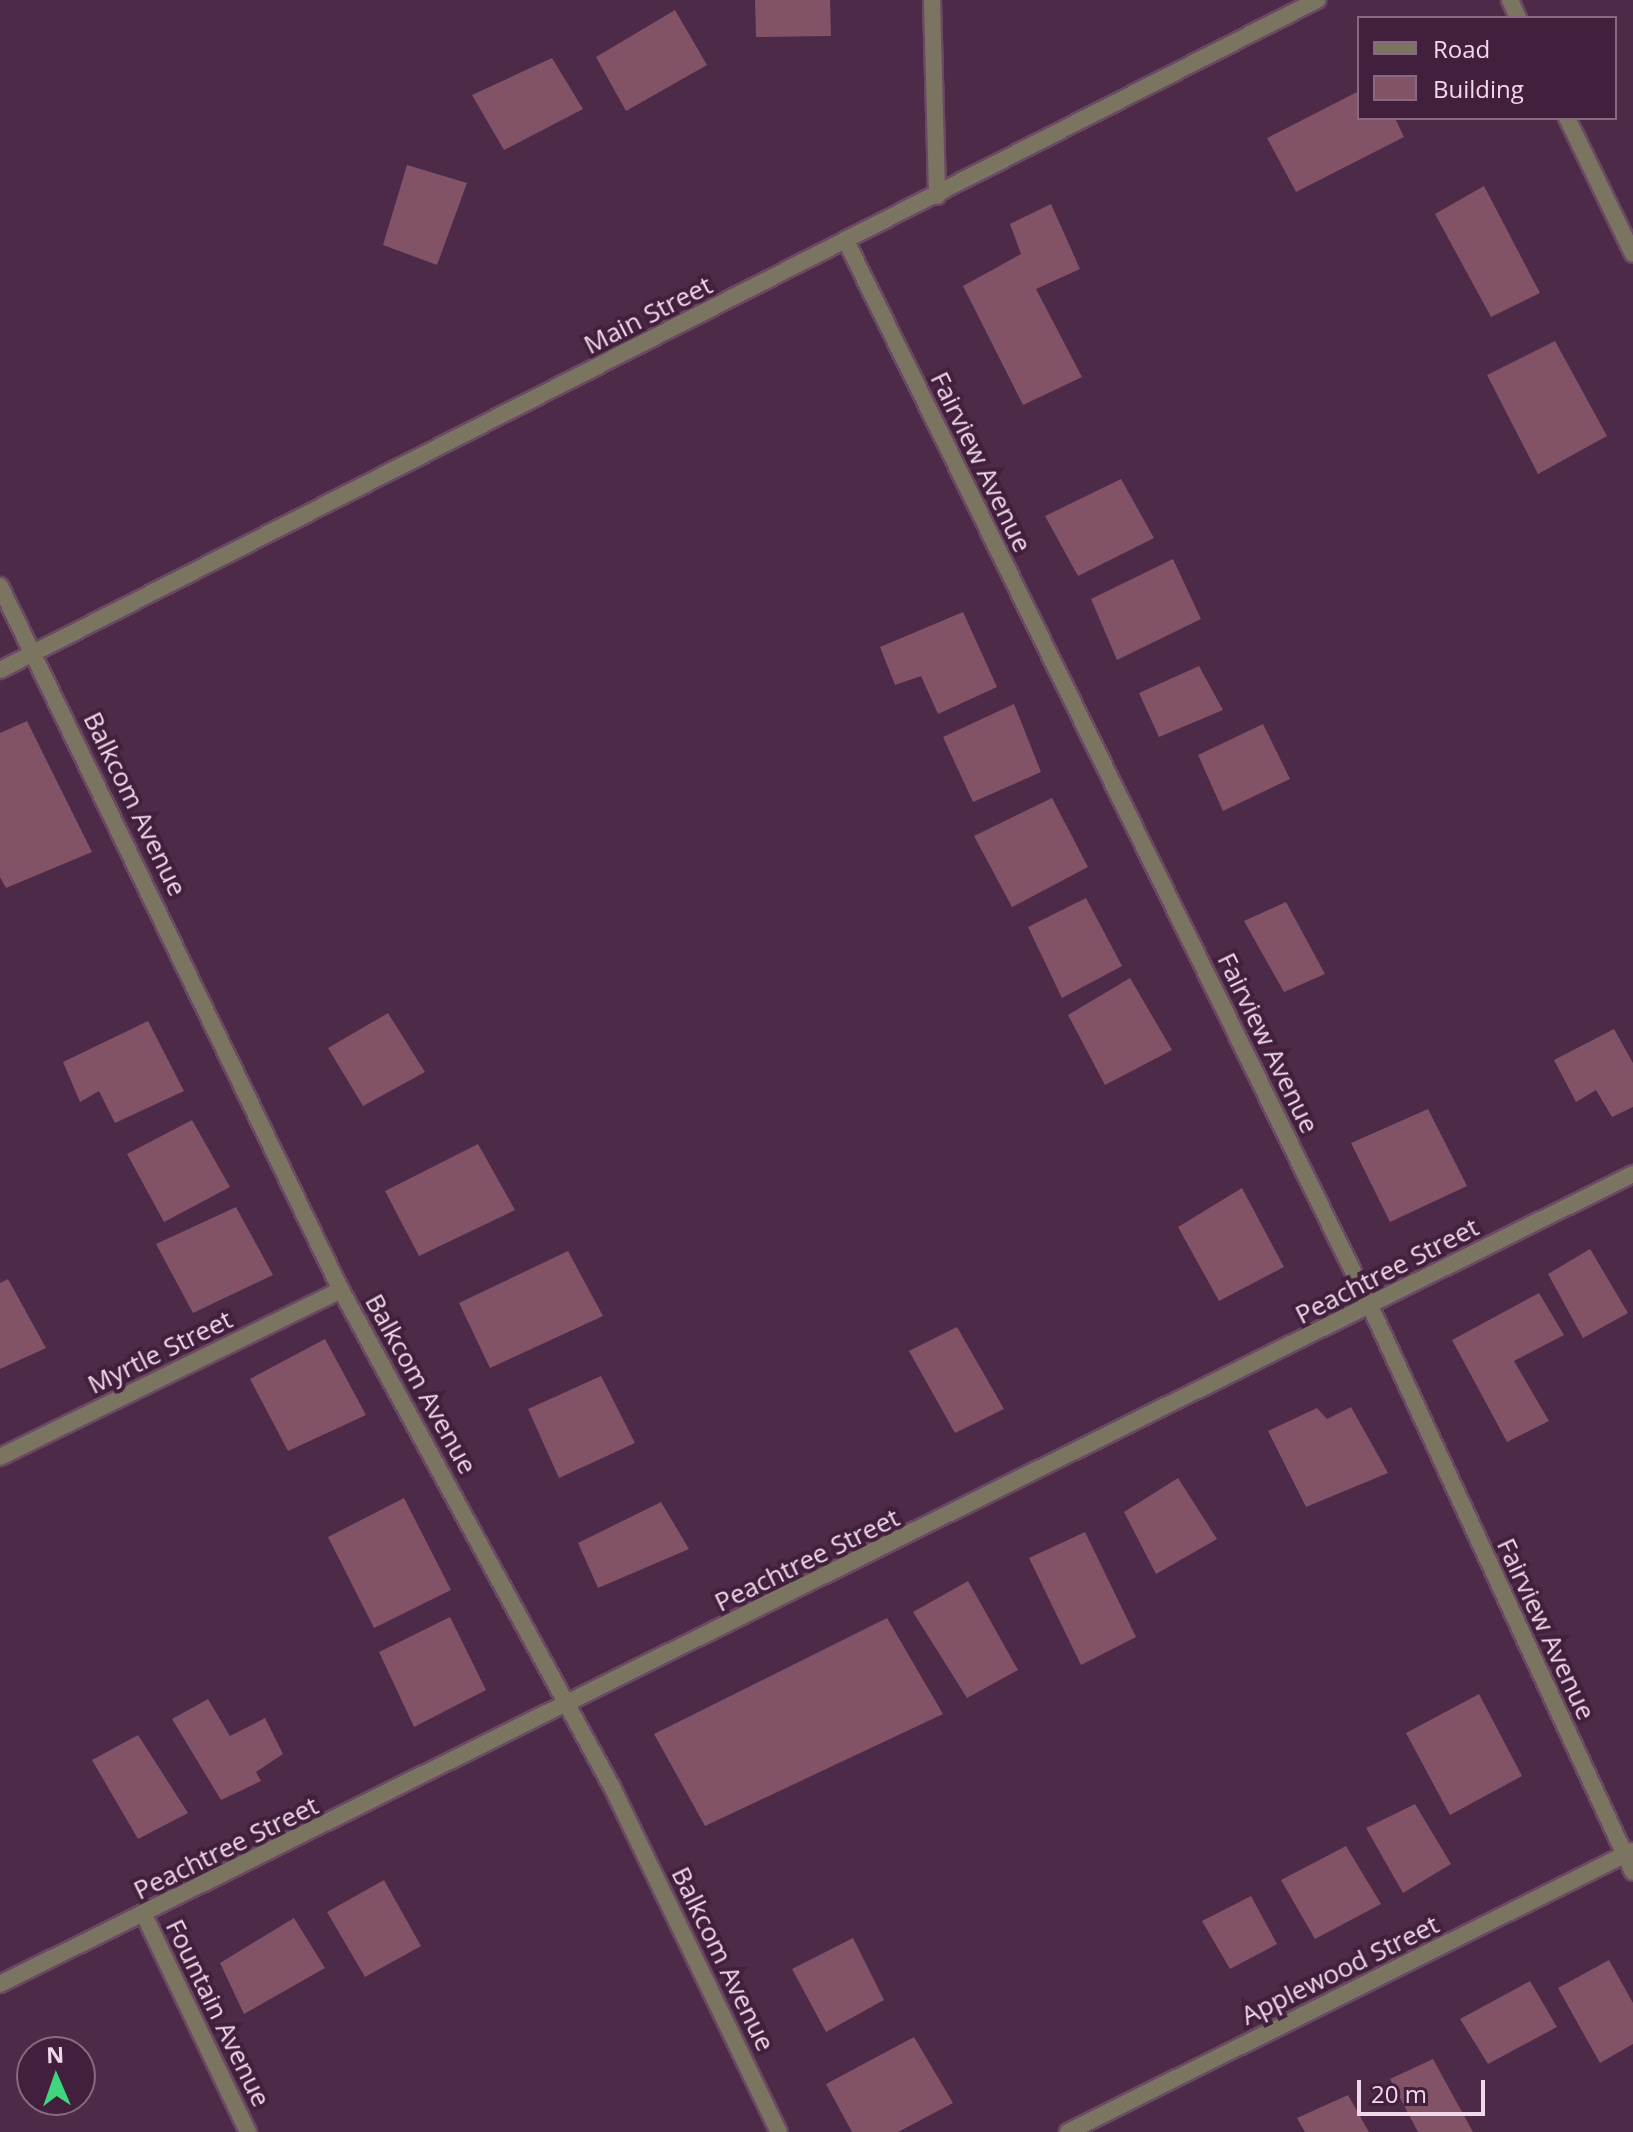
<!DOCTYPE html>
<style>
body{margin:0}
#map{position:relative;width:1633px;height:2132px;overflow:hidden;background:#4d2a47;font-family:"Open Sans",sans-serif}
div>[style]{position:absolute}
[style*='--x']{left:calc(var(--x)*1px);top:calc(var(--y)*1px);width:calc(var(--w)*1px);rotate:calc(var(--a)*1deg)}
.building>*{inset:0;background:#825267}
.roads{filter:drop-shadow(2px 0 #6a4964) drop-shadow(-2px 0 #6a4964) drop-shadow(0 2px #6a4964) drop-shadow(0 -2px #6a4964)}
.street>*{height:16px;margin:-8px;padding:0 8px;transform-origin:8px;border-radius:8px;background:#7b7460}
span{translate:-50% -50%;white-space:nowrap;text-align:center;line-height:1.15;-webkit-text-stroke:8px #42203d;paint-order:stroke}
.street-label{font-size:26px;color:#efd8ea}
.legend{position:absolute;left:1357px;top:16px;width:260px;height:104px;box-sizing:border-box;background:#42203d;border:2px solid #876a82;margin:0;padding:10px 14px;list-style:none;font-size:24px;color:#efd8ea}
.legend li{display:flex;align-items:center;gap:16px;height:40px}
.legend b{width:40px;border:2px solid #876a82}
.north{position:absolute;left:16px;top:2036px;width:80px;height:80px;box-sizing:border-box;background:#42203d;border:2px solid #876a82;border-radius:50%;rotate:358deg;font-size:22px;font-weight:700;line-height:32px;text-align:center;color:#efd8ea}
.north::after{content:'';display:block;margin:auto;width:28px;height:36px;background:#40d77c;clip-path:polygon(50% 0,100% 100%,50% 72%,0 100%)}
.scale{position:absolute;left:1357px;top:2080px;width:128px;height:36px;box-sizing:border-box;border:4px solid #efd8ea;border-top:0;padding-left:10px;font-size:24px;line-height:28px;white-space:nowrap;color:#efd8ea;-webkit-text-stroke:6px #42203d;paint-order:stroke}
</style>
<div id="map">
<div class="building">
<div style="clip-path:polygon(755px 0,830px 0,831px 36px,756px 37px)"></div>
<div style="clip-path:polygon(675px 10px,707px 65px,626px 111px,596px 57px)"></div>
<div style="clip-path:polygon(552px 58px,583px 109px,504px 150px,472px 95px)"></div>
<div style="clip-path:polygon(1359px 91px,1359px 118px,1395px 118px,1404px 137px,1296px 192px,1267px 138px)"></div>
<div style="clip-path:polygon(407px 165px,467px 183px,437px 265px,383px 245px)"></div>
<div style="clip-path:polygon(1484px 186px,1540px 293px,1491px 317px,1435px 214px)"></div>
<div style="clip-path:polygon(1051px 204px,1080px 269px,1036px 289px,1082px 377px,1023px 405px,963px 286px,1021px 254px,1010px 224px)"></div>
<div style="clip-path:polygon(1555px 341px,1607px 436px,1538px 474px,1487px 375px)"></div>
<div style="clip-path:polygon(1121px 479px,1154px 538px,1078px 576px,1045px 516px)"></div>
<div style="clip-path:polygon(1173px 559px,1201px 619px,1117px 660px,1091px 599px)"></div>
<div style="clip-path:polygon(963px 612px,997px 687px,938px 714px,921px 676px,895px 685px,880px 647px)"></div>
<div style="clip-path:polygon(1199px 666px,1223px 710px,1159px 737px,1139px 693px)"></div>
<div style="clip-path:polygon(1014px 704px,1041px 772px,973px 802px,943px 737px)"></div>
<div style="clip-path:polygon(27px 721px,92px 852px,6px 888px,0 877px,0 733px)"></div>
<div style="clip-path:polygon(1263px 724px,1290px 779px,1223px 811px,1198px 755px)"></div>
<div style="clip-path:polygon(1052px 798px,1088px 867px,1012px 907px,974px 836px)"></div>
<div style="clip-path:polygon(1086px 898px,1122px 966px,1062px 998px,1028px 927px)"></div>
<div style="clip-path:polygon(1286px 902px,1325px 974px,1284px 992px,1244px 921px)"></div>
<div style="clip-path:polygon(1130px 978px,1172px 1050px,1105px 1085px,1068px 1015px)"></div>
<div style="clip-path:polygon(388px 1013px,425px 1072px,363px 1106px,328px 1048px)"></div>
<div style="clip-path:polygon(148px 1021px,184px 1091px,115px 1123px,99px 1091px,80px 1102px,63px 1062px)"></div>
<div style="clip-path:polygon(1614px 1029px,1633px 1063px,1633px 1107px,1612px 1117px,1596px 1090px,1576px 1102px,1554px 1060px)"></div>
<div style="clip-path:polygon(1428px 1109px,1467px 1186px,1390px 1222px,1351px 1143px)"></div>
<div style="clip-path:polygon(192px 1120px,230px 1187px,164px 1222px,127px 1154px)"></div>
<div style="clip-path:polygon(478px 1144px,515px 1210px,419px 1256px,385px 1191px)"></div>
<div style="clip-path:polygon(1242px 1188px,1284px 1267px,1219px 1301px,1178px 1227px)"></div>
<div style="clip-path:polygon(236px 1207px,273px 1275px,193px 1313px,156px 1244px)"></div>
<div style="clip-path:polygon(1590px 1249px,1628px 1313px,1583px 1338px,1548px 1274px)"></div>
<div style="clip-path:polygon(568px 1251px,603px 1316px,490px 1368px,459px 1303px)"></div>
<div style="clip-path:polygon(8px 1279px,46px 1348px,0 1369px,0 1283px)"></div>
<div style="clip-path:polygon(1539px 1293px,1564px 1335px,1514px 1361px,1549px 1421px,1507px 1442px,1452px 1340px)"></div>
<div style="clip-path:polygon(957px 1327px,1004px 1409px,955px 1433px,909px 1351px)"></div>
<div style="clip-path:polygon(325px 1339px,366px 1415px,288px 1451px,250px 1379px)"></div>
<div style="clip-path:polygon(601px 1376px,635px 1443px,559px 1478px,528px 1409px)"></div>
<div style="clip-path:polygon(1351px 1407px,1388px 1473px,1306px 1507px,1268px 1431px,1317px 1408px,1327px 1419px)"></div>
<div style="clip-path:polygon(1178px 1478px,1217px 1539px,1156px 1574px,1124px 1512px)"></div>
<div style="clip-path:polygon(404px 1498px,451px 1590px,374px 1628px,328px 1537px)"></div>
<div style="clip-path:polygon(661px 1502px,689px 1549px,598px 1588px,578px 1543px)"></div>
<div style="clip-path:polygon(1085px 1532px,1136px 1637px,1081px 1665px,1029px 1558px)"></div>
<div style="clip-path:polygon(968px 1581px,1018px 1670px,967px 1698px,913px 1612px)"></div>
<div style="clip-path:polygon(450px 1617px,486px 1690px,414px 1727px,379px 1652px)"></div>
<div style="clip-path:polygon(887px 1618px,943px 1714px,705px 1826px,654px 1734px)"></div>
<div style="clip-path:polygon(1479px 1694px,1522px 1776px,1450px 1815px,1406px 1733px)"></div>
<div style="clip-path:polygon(208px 1699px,230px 1736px,265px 1718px,283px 1754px,256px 1772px,261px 1781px,221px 1800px,172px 1719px)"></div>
<div style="clip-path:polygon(138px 1735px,188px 1813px,138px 1839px,92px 1760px)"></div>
<div style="clip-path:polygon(1415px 1804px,1451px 1864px,1403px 1893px,1366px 1828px)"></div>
<div style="clip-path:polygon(1346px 1846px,1381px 1904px,1315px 1939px,1281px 1880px)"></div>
<div style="clip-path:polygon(384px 1880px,421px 1946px,365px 1977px,327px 1912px)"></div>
<div style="clip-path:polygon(1251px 1896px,1277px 1944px,1230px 1969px,1202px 1921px)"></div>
<div style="clip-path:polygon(294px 1918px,325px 1968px,244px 2014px,220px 1963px)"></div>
<div style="clip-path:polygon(853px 1938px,884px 2000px,826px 2032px,792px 1969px)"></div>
<div style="clip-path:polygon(1609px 1960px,1633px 2003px,1633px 2044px,1600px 2063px,1558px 1988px)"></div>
<div style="clip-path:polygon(1530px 1981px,1557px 2027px,1488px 2064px,1460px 2019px)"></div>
<div style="clip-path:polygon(914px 2037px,953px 2103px,898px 2132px,852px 2132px,826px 2084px)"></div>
<div style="clip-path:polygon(1433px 2059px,1473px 2132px,1418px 2132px,1390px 2079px)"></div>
<div style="clip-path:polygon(1348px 2095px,1369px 2132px,1305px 2132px,1297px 2118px)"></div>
</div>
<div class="roads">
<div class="street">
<div style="--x:932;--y:0;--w:196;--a:88.5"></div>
<div style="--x:1510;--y:0;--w:20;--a:66"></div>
<div style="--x:1567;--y:118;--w:151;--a:64.1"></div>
<div style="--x:846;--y:241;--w:1187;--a:63.8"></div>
<div style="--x:1370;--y:1306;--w:624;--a:65.08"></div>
<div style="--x:0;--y:586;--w:782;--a:64.16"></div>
<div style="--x:341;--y:1290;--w:566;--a:61.4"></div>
<div style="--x:612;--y:1787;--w:383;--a:64.2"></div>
<div style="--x:0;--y:670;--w:1478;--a:-26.96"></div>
<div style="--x:0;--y:1457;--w:380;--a:-26.1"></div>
<div style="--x:144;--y:1915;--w:241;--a:64.4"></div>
<div style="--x:0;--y:1984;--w:1823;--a:-26.38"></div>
<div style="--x:1068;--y:2132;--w:630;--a:-26.48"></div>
</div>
</div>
<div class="street-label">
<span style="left:648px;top:315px;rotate:-27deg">Main Street</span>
<span style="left:981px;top:462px;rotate:64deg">Fairview Avenue</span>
<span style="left:135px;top:804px;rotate:64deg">Balkcom Avenue</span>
<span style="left:1268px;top:1043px;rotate:64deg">Fairview Avenue</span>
<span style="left:1387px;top:1271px;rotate:-27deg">Peachtree Street</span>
<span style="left:160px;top:1352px;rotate:-26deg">Myrtle Street</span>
<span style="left:421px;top:1384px;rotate:61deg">Balkcom Avenue</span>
<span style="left:807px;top:1560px;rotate:-26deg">Peachtree Street</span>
<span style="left:1546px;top:1629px;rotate:65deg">Fairview Avenue</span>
<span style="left:226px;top:1848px;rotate:-26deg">Peachtree Street</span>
<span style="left:723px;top:1959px;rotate:64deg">Balkcom Avenue</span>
<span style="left:1340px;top:1970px;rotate:-26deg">Applewood Street</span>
<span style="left:218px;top:2013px;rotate:64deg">Fountain Avenue</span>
</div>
<ul class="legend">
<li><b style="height:10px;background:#7b7460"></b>Road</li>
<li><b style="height:22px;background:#825267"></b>Building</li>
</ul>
<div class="north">N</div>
<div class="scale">20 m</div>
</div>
